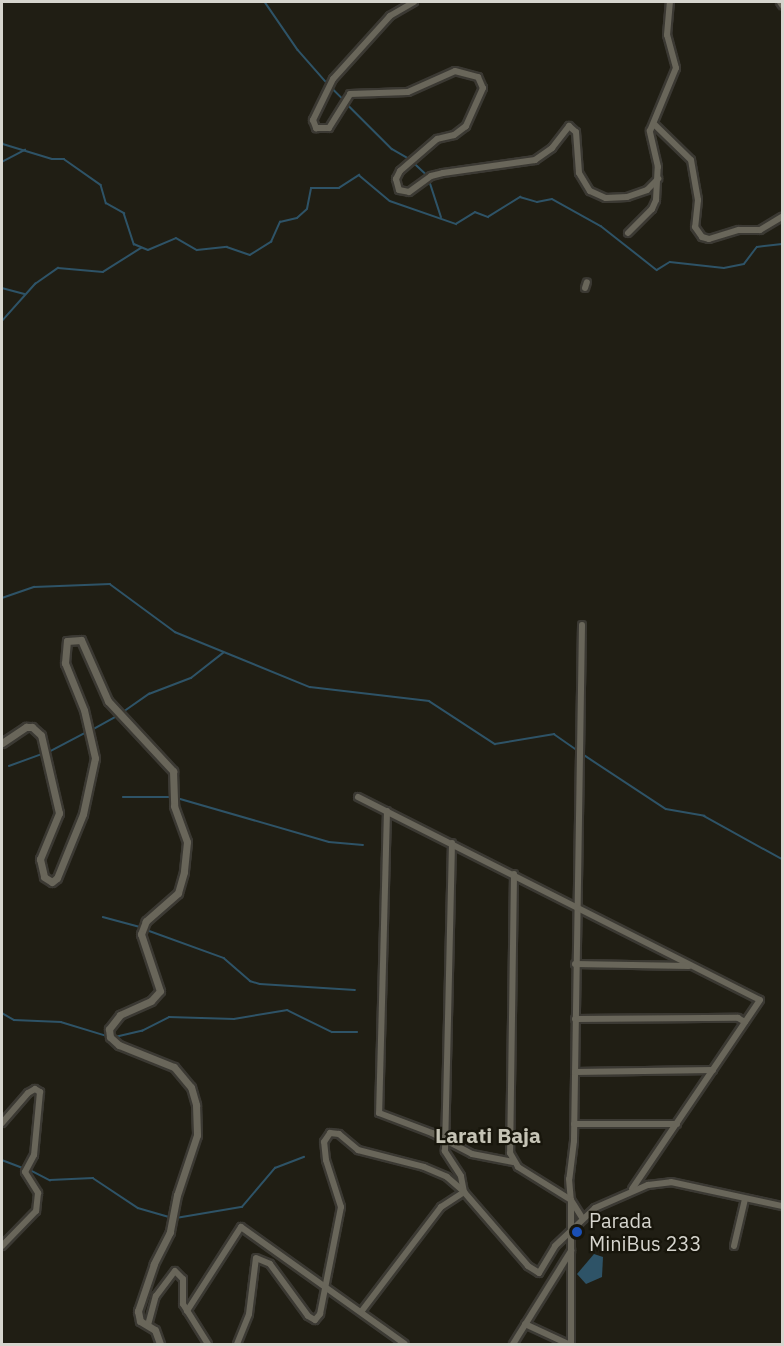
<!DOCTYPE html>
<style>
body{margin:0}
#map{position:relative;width:784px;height:1346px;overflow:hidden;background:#201e14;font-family:"IBM Plex Sans",sans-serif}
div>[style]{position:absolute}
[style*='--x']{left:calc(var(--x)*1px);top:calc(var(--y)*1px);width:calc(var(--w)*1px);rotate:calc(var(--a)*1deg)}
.water>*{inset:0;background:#2e5367}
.stream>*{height:1.5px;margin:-0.75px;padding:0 0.75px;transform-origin:0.75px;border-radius:0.75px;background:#2e5367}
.roads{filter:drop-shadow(2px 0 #3b3933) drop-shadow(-2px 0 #3b3933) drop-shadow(0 2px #3b3933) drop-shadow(0 -2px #3b3933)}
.minor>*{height:6px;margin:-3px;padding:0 3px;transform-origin:3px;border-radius:3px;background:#69665a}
.tertiary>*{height:7px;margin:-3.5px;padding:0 3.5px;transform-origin:3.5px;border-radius:3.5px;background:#69665a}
.dots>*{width:16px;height:16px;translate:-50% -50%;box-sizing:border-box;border:3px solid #17150b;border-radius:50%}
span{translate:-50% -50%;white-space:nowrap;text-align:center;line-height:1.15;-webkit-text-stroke:4.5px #17150b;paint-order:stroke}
.poi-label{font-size:20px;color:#d6d5ce}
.left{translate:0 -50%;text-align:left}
.neighbourhood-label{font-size:21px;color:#c5c3b5;font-weight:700}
.frame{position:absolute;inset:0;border:3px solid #d6d5ce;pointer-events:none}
</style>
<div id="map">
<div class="water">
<div style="clip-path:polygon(594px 1254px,603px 1257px,602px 1277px,586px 1284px,577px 1274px)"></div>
</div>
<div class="stream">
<div style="--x:265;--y:2;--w:58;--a:55.5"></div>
<div style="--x:298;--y:50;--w:45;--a:48.6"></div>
<div style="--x:332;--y:88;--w:16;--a:45"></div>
<div style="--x:346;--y:103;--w:65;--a:45"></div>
<div style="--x:392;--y:149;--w:20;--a:30"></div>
<div style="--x:2;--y:139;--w:5;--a:79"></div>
<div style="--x:3;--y:144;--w:51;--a:17"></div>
<div style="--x:52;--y:159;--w:12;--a:0"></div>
<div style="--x:64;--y:159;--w:45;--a:35.1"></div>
<div style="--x:101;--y:185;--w:19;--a:74"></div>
<div style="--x:106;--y:203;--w:21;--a:29"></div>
<div style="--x:124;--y:213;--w:33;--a:72"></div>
<div style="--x:134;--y:244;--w:15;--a:23"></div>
<div style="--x:148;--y:250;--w:30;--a:-23"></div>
<div style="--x:176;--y:238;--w:24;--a:30"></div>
<div style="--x:197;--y:250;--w:30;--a:-6"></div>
<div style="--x:227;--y:247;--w:24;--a:19"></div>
<div style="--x:250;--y:255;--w:25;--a:-32"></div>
<div style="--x:271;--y:242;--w:22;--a:-66"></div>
<div style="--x:280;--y:222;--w:17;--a:-13"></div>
<div style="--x:297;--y:218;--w:13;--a:-42"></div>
<div style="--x:307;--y:209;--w:21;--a:-79"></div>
<div style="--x:311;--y:188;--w:28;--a:0"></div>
<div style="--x:339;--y:188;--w:24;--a:-33"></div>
<div style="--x:359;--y:175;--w:40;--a:40"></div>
<div style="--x:390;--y:201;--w:70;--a:19.2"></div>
<div style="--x:456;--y:224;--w:22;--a:-32"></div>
<div style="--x:475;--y:212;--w:14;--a:21"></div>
<div style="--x:488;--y:217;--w:38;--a:-32"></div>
<div style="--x:520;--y:197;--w:18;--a:16"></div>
<div style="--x:537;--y:202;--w:15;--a:-11"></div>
<div style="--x:552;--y:199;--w:56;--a:28.9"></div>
<div style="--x:601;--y:226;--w:71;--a:38.2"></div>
<div style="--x:657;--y:270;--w:15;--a:-32"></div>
<div style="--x:670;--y:262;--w:54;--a:6.3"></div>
<div style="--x:724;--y:268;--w:20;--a:-11"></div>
<div style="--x:744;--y:264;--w:21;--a:-53"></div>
<div style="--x:757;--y:247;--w:25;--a:-7"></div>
<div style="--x:2;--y:162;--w:26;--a:-28"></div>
<div style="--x:413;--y:162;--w:19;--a:43"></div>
<div style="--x:429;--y:179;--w:40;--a:72"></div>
<div style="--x:2;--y:288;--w:23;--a:15"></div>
<div style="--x:2;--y:321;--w:50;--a:-48.3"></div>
<div style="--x:35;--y:284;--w:28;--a:-35"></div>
<div style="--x:58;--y:268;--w:45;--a:5.1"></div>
<div style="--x:103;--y:272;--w:45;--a:-32.3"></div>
<div style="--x:2;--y:598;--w:34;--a:-19"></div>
<div style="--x:34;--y:587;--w:76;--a:-2.3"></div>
<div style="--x:110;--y:584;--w:81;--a:36.4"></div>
<div style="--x:175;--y:632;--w:146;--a:22.2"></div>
<div style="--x:310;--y:687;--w:120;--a:6.7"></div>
<div style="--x:429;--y:701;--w:79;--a:33.1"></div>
<div style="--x:495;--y:744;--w:60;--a:-9.6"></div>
<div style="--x:554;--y:734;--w:28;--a:35"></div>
<div style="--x:123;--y:712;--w:32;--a:-35"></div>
<div style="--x:149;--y:694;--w:45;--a:-20.9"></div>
<div style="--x:191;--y:678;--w:41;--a:-38"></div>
<div style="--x:92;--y:730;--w:31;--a:-29"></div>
<div style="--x:49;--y:752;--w:43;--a:-27.8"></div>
<div style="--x:584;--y:755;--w:98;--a:33.4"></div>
<div style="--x:666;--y:809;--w:39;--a:10"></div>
<div style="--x:704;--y:816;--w:89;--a:28.9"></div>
<div style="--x:9;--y:766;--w:35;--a:-20"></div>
<div style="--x:123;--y:797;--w:47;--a:0"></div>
<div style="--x:177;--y:798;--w:158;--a:16.1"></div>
<div style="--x:329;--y:842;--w:34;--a:5"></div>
<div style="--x:103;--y:917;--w:38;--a:15"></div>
<div style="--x:144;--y:929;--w:85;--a:19.9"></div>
<div style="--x:224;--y:958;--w:35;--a:41"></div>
<div style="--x:250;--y:981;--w:10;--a:17"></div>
<div style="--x:260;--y:984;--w:95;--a:3.6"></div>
<div style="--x:2;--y:1013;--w:14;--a:30"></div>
<div style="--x:14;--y:1020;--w:47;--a:2.4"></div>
<div style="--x:61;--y:1022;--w:48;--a:16.9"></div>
<div style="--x:115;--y:1037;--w:28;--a:-13"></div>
<div style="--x:142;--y:1031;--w:30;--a:-27"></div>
<div style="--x:169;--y:1017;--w:65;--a:1.8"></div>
<div style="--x:234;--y:1019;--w:54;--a:-9.6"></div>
<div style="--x:287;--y:1010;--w:50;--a:26.1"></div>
<div style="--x:332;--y:1032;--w:25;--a:0"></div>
<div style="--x:2;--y:1160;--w:22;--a:21"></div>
<div style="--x:28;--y:1169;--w:25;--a:27"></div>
<div style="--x:50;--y:1180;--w:43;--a:-2.7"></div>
<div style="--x:93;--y:1178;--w:54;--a:33.7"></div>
<div style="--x:138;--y:1208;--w:32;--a:16"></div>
<div style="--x:176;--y:1218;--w:67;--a:-9.5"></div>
<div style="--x:242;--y:1207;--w:51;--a:-49.8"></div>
<div style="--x:275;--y:1168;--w:31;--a:-21"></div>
<div style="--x:2;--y:1344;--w:1;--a:0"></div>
</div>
<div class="roads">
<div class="minor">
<div style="--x:414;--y:2;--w:28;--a:150"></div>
<div style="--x:390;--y:16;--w:85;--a:132.1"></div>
<div style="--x:333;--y:79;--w:46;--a:116"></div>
<div style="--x:313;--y:120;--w:9;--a:69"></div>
<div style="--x:316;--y:128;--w:13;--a:0"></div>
<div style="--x:329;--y:128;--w:40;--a:-58"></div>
<div style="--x:350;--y:94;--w:58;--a:-2"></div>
<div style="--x:408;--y:92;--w:51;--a:-24.1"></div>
<div style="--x:455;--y:71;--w:24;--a:15"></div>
<div style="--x:478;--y:77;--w:12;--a:66"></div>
<div style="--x:483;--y:88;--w:42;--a:114.1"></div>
<div style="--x:466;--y:126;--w:15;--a:143"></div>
<div style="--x:454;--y:135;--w:17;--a:167"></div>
<div style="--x:437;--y:139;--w:49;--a:139.1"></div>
<div style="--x:400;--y:171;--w:9;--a:117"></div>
<div style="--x:396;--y:179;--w:11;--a:75"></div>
<div style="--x:399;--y:190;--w:10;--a:11"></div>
<div style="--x:409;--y:192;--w:27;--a:-36"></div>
<div style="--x:431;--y:176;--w:12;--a:-14"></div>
<div style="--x:443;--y:173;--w:93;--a:-8"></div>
<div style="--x:535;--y:160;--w:21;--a:-35"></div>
<div style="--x:552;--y:148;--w:28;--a:-52"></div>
<div style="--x:569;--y:126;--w:9;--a:41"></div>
<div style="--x:576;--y:132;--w:41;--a:85.8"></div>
<div style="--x:579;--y:173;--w:21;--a:59"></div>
<div style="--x:590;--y:191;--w:17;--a:24"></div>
<div style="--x:606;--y:198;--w:21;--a:-3"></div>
<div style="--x:627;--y:197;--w:21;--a:-19"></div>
<div style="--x:647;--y:190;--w:16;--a:-45"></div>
<div style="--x:780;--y:2;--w:4;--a:56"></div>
<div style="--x:655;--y:125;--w:50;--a:44.2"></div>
<div style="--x:691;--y:160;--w:41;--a:80.1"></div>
<div style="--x:698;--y:200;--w:27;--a:96"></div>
<div style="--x:695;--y:227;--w:12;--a:55"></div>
<div style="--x:702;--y:237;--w:7;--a:16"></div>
<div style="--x:709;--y:239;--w:31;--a:-17"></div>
<div style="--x:739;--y:230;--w:21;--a:0"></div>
<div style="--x:760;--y:230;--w:26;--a:-31"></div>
<div style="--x:628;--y:233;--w:34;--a:-45"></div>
<div style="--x:652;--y:209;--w:10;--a:-66"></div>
<div style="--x:656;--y:200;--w:33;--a:-87"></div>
<div style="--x:658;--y:167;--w:37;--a:-103"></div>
<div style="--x:650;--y:131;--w:68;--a:-67.6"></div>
<div style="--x:676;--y:68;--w:34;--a:-105"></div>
<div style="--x:667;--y:35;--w:33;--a:-85"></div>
<div style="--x:585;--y:288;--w:6;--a:-72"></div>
<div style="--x:582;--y:625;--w:516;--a:90.89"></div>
<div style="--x:574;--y:1141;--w:38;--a:97"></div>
<div style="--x:569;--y:1179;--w:21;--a:85"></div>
<div style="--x:571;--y:1200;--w:22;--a:58"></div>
<div style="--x:358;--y:797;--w:450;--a:26.8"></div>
<div style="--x:760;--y:1000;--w:228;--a:124.1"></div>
<div style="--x:387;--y:811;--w:302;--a:91.5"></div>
<div style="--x:379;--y:1113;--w:57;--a:20.7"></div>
<div style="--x:432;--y:1133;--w:45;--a:27.7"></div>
<div style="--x:472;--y:1154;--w:42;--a:11"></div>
<div style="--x:514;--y:874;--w:279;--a:90.8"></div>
<div style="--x:510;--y:1153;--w:16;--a:60"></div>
<div style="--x:518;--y:1167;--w:62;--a:31.9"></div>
<div style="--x:571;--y:1200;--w:144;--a:90"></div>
<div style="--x:575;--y:964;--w:114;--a:1"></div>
<div style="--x:575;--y:1019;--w:163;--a:-0.4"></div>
<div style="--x:738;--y:1018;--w:8;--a:30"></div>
<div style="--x:575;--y:1072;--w:138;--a:-0.8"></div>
<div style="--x:2;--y:1123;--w:40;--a:-49"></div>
<div style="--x:28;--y:1093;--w:8;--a:-30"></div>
<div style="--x:35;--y:1089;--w:6;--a:31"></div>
<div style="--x:40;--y:1092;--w:63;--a:95.4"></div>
<div style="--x:34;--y:1155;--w:19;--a:118"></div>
<div style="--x:25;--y:1172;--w:25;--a:58"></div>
<div style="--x:38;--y:1193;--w:18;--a:96"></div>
<div style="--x:36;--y:1211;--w:49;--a:134.2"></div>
<div style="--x:574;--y:1124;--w:103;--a:0"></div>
<div style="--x:734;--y:1246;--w:48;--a:-76.8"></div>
<div style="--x:187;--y:1311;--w:100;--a:-57.3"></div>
<div style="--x:241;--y:1227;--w:201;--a:35.5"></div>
<div style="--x:361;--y:1312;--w:132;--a:-52.7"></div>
<div style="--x:441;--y:1207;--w:27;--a:-33"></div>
<div style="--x:464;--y:1192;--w:16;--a:-101"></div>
<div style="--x:461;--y:1176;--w:30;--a:-123"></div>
<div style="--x:445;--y:1151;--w:308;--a:-88.7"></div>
<div style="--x:525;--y:1324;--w:47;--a:24.9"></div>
<div style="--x:148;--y:1325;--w:30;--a:-75"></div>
<div style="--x:156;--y:1296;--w:31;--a:-53"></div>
<div style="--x:175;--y:1271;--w:11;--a:45"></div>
<div style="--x:183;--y:1279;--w:25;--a:90"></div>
<div style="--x:183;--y:1304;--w:47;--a:58"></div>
<div style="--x:237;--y:1344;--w:32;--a:-68"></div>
<div style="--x:249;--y:1314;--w:56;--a:-82.9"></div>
<div style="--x:256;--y:1258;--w:15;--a:23"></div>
<div style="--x:270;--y:1264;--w:64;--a:53.8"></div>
<div style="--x:308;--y:1316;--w:8;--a:30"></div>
<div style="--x:315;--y:1320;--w:8;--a:-50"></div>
<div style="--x:320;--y:1314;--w:109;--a:-78.9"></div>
<div style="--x:341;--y:1207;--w:49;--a:-107.7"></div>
<div style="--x:326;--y:1160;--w:18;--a:-96"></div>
<div style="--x:324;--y:1142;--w:11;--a:-56"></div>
<div style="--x:330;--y:1133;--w:9;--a:6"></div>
<div style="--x:339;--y:1134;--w:25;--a:40"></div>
<div style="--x:358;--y:1150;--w:68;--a:14.4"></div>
<div style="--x:424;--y:1167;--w:25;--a:23"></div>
<div style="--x:447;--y:1177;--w:23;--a:41"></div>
<div style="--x:464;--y:1192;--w:98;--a:49.1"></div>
<div style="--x:528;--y:1266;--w:13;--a:32"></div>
<div style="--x:539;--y:1273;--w:31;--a:-59"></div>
<div style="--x:555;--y:1246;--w:55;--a:-43.5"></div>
<div style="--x:595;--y:1208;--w:58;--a:-23.5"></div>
<div style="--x:648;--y:1185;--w:23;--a:-7"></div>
<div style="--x:671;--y:1182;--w:114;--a:12.2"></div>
<div style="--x:513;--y:1344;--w:110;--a:-58.1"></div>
</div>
<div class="tertiary">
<div style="--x:2;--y:743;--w:29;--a:-34"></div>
<div style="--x:26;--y:727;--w:6;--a:0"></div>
<div style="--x:32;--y:727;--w:12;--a:42"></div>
<div style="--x:41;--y:735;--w:80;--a:77"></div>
<div style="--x:59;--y:813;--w:50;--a:112.4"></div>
<div style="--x:40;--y:859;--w:18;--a:77"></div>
<div style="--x:44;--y:877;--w:9;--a:32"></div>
<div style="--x:52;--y:882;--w:6;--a:-39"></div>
<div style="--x:57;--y:878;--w:69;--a:-67.9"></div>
<div style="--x:83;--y:814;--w:57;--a:-77.9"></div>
<div style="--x:95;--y:758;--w:49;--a:-102.9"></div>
<div style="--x:84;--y:710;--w:51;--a:-112"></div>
<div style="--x:65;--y:663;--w:22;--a:-85"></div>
<div style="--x:67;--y:641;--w:14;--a:-4"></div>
<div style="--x:81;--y:640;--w:67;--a:66.1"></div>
<div style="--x:108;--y:701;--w:96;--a:47.1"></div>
<div style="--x:173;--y:771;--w:35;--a:88"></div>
<div style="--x:174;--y:806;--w:38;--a:70"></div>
<div style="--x:187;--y:842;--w:30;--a:96"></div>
<div style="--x:184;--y:872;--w:22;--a:106"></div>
<div style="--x:178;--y:893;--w:43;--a:138.8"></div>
<div style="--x:146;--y:921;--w:14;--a:111"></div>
<div style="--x:141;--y:934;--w:60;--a:71.6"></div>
<div style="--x:160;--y:991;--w:13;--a:132"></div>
<div style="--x:151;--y:1001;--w:34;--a:156"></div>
<div style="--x:120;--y:1015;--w:18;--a:128"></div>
<div style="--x:109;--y:1029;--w:8;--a:83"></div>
<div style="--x:110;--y:1037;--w:12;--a:42"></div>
<div style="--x:119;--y:1045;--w:59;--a:21.8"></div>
<div style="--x:174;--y:1067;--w:26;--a:50"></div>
<div style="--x:191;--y:1087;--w:19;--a:74"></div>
<div style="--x:196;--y:1105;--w:30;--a:88"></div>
<div style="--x:197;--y:1135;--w:63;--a:108.4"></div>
<div style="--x:177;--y:1195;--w:38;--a:101"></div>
<div style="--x:170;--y:1232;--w:36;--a:117"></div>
<div style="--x:154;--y:1264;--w:50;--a:108.8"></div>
<div style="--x:138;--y:1311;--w:10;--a:79"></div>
<div style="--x:140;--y:1321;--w:17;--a:31"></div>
<div style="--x:155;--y:1330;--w:15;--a:70"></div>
</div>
</div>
<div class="dots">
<div style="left:577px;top:1232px;background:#1a4fb4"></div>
</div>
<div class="poi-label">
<span class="left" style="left:589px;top:1232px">Parada<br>MiniBus 233</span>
</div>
<div class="neighbourhood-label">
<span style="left:488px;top:1135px">Larati Baja</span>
</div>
<div class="frame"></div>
</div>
